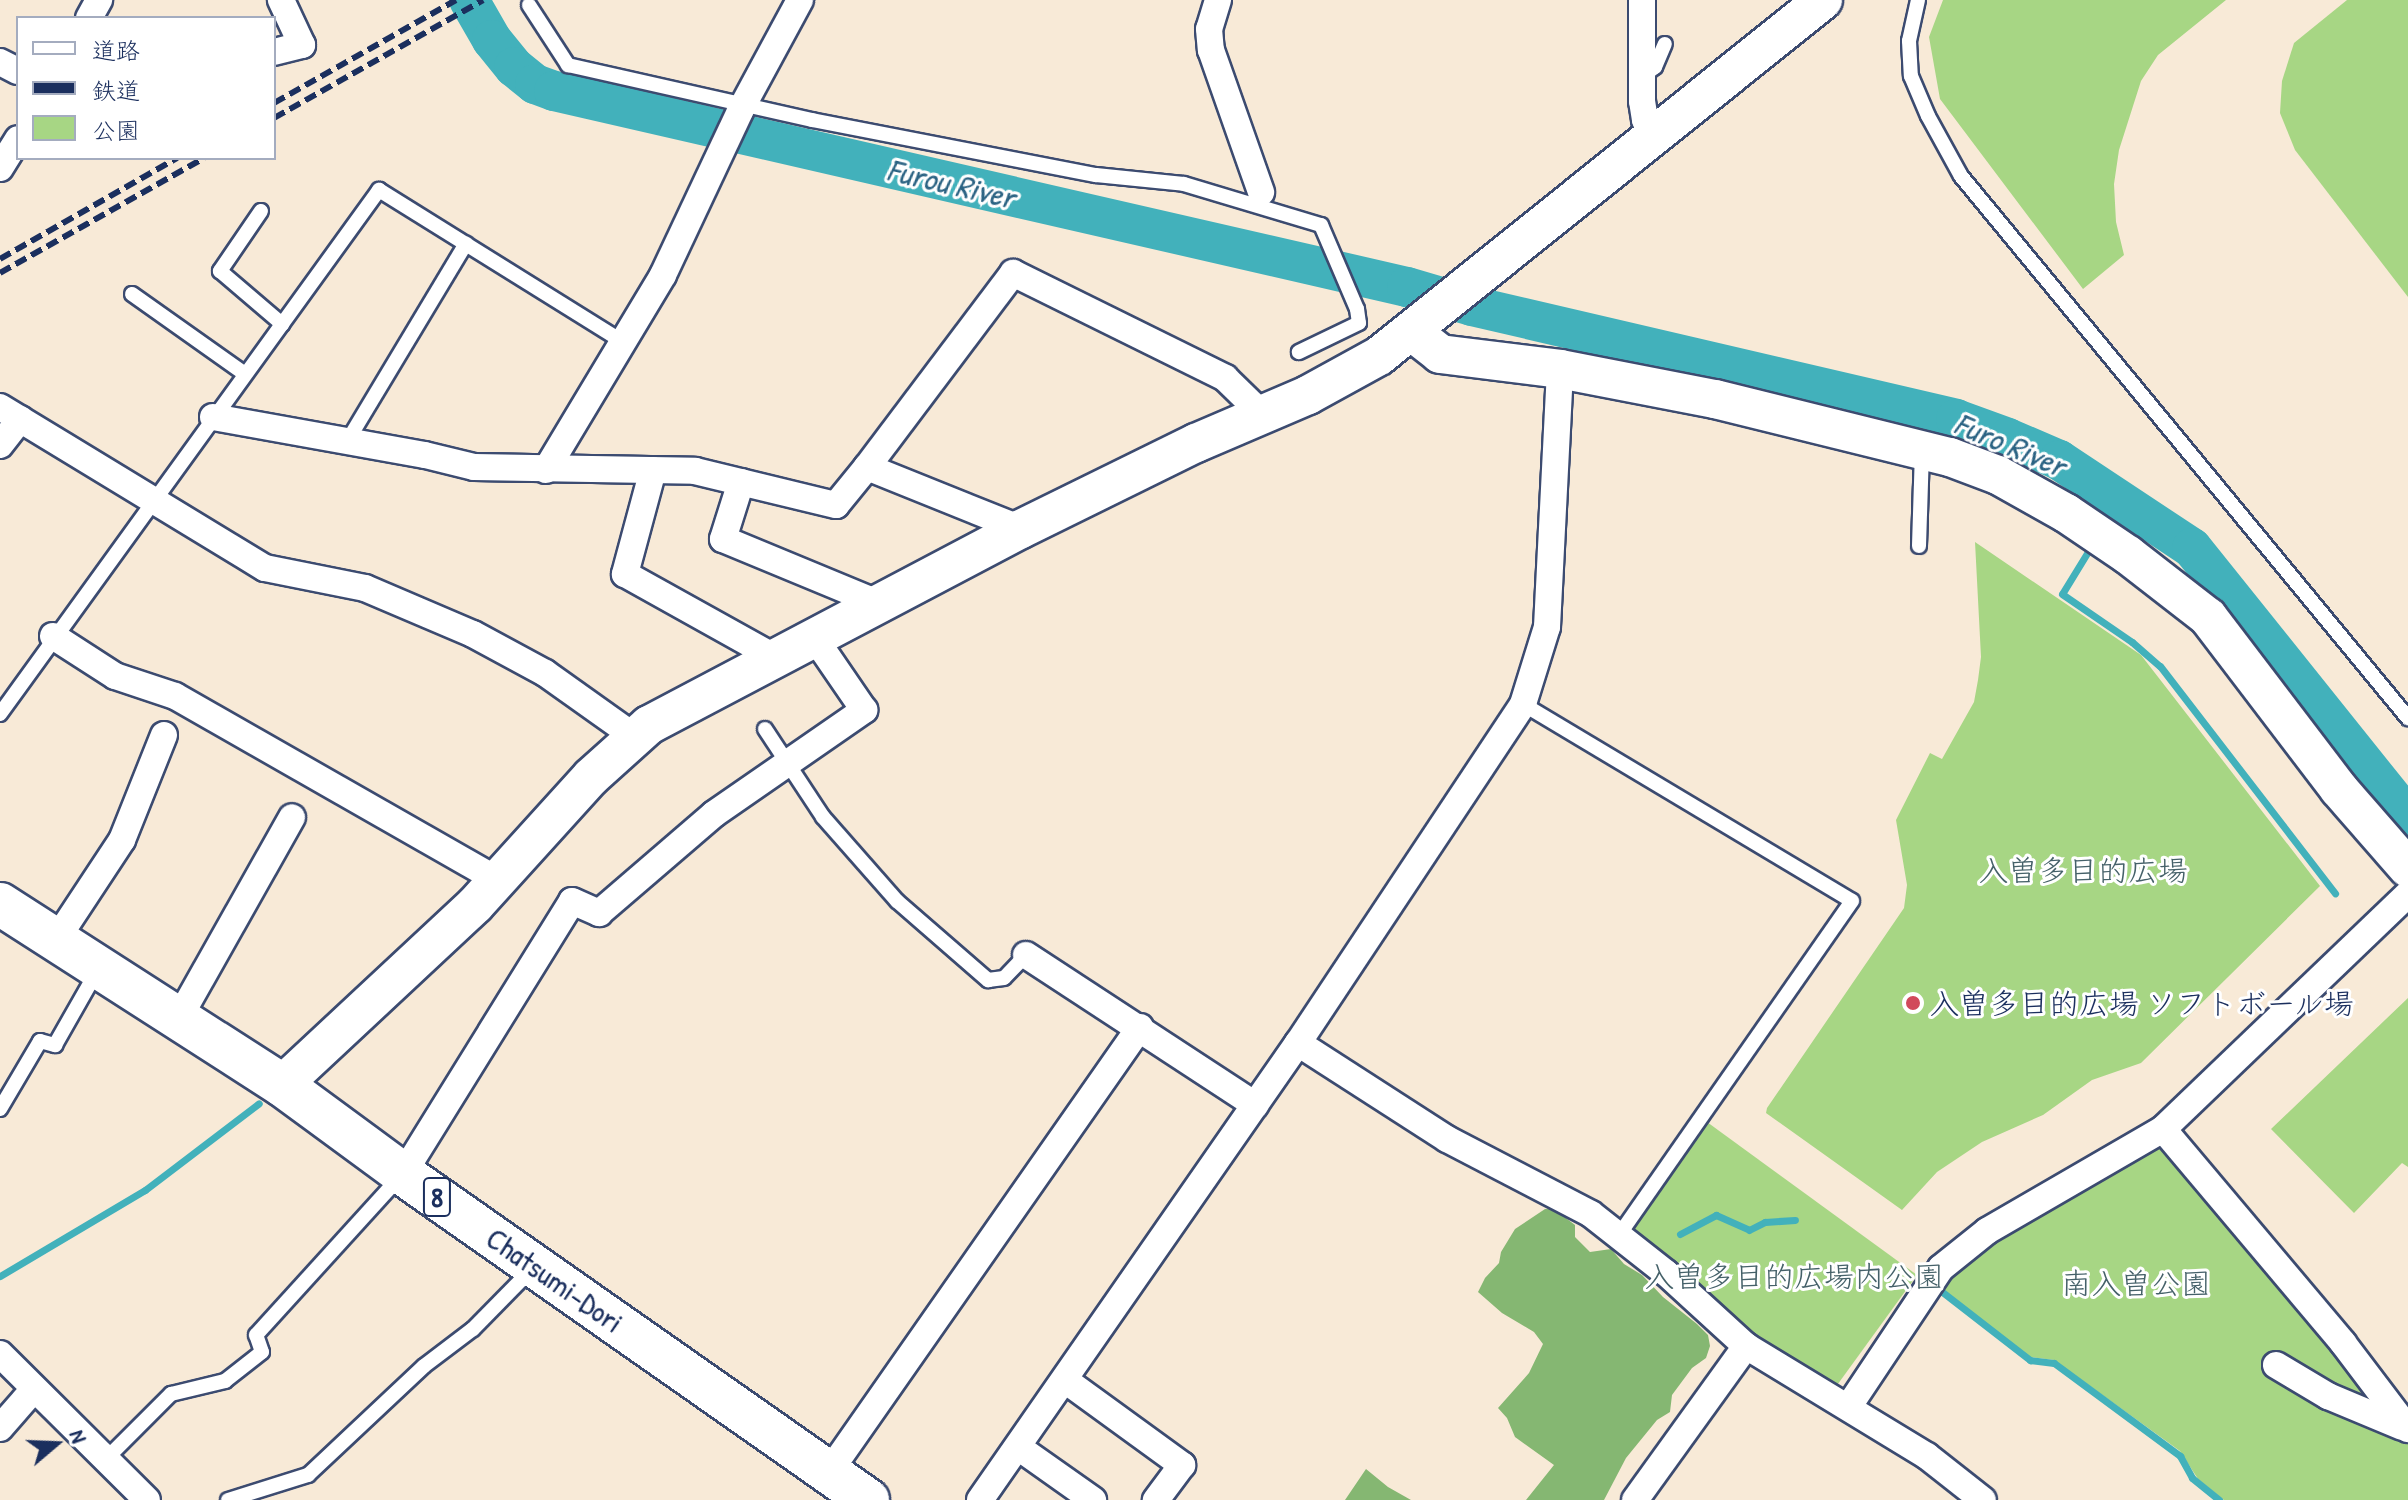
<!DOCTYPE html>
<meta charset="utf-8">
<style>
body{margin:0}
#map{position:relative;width:2408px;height:1500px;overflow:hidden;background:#f8ead7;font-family:"Patrick Hand","Klee One",sans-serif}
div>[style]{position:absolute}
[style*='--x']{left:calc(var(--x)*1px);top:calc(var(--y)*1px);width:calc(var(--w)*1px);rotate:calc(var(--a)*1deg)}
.green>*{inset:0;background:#a7d684}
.forest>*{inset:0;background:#85b772}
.stream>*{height:7px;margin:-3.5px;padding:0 3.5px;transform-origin:3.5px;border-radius:3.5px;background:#42b1bb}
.river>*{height:40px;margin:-20px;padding:0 20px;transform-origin:20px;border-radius:20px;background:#42b1bb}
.roads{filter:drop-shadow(2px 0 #3c4b70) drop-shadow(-2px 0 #3c4b70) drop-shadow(0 2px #3c4b70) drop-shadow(0 -2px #3c4b70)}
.lane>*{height:14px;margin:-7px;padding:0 7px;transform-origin:7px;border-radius:7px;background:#fff}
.street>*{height:26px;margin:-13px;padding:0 13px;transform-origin:13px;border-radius:13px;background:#fff}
.secondary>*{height:38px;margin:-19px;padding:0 19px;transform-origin:19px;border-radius:19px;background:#fff}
.primary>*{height:42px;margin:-21px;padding:0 21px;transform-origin:21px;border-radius:21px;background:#fff}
.rail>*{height:6px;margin-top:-3px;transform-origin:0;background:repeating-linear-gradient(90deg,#1b2f5e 0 12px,transparent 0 18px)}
.dots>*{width:22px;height:22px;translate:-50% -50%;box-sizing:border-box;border:4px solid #fff;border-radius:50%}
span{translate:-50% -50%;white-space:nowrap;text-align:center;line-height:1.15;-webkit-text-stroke:6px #fff;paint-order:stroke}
.shield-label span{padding:2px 6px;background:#fff;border:2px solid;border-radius:6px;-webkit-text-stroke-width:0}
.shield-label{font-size:28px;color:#1b2f5e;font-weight:700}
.park-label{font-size:30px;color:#456169}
.poi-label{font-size:30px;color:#1b2f5e}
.left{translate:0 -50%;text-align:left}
.street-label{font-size:30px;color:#1b2f5e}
.water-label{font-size:32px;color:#2b6383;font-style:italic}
.legend{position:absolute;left:16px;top:16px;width:260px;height:144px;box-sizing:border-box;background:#fff;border:2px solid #a4acbf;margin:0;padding:10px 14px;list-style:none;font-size:24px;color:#1b2f5e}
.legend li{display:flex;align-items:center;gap:16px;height:40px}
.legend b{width:40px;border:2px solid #a4acbf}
.north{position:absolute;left:16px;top:1404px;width:80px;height:80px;-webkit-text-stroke:6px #fff;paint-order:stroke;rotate:71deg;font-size:22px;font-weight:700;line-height:32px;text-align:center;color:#1b2f5e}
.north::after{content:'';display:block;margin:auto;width:28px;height:36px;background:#1b2f5e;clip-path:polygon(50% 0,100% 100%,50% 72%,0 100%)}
</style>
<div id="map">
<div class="green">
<div style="clip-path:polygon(1943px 0,2226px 0,2158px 55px,2141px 81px,2119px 150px,2114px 184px,2116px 222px,2124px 255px,2083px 289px,1940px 99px,1929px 37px)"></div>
<div style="clip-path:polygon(2347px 0,2408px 0,2408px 297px,2295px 150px,2280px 113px,2282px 81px,2294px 43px)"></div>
<div style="clip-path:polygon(1975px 542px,2141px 655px,2320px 886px,2141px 1063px,2092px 1080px,2043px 1115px,1982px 1142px,1937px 1172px,1902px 1210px,1766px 1113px,1767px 1108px,1904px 908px,1907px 885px,1896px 820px,1930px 753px,1942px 759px,1974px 702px,1978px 680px,1981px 657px)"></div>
<div style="clip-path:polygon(2408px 998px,2408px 1167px,2402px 1163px,2354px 1213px,2271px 1129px)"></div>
<div style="clip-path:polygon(1707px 1122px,1917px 1275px,1835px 1388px,1751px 1335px,1635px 1236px,1634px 1226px)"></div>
<div style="clip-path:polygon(2153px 1144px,2169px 1149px,2408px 1436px,2408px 1500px,2224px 1500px,2198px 1479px,2180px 1451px,2054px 1360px,2029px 1357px,1943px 1290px,1969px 1255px)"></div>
</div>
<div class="forest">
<div style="clip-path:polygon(1545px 1209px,1554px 1209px,1575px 1225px,1575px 1237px,1590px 1252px,1611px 1249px,1624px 1264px,1642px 1275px,1663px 1297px,1697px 1324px,1708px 1335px,1710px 1346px,1706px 1358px,1692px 1368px,1672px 1395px,1670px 1412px,1657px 1420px,1626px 1458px,1604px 1500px,1526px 1500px,1554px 1465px,1515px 1437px,1507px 1418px,1498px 1408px,1529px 1373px,1543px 1344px,1534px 1332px,1502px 1313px,1478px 1292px,1485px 1278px,1499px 1263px,1501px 1252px,1515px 1229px)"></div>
<div style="clip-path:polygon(1366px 1469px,1388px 1487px,1411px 1500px,1345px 1500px)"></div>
</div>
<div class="stream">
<div style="--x:2105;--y:524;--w:26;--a:-59"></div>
<div style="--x:2092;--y:545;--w:57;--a:121.5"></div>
<div style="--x:2062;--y:594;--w:85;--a:34.4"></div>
<div style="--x:2132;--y:642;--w:37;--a:41"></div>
<div style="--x:2160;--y:666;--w:287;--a:52.4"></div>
<div style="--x:1680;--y:1234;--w:41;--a:-27.8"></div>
<div style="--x:1716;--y:1215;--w:36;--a:24"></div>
<div style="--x:1749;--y:1230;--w:18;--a:-27"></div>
<div style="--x:1765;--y:1222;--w:30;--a:-4"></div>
<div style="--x:0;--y:1276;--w:169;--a:-30.7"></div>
<div style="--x:145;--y:1190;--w:143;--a:-37.3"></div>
<div style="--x:1941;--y:1291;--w:113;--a:37.8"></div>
<div style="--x:2030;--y:1360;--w:24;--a:7"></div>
<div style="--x:2054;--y:1363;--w:157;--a:36.4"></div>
<div style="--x:2180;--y:1456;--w:25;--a:61"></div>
<div style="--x:2192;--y:1478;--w:35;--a:39"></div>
</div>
<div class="river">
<div style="--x:469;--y:0;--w:46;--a:60.1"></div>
<div style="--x:492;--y:40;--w:35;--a:51"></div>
<div style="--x:514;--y:67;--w:27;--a:39"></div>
<div style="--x:535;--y:84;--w:20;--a:20"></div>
<div style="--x:554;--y:91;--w:875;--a:12.94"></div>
<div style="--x:1407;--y:287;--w:68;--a:16.3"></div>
<div style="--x:1472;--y:306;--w:497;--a:13.1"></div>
<div style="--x:1956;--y:419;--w:55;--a:20.1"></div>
<div style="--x:2008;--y:438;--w:56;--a:23.3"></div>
<div style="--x:2059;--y:460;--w:159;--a:33.5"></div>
<div style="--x:2192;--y:548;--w:346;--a:51.3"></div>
</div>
<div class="roads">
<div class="lane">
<div style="--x:1918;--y:0;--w:42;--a:102.4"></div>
<div style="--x:1909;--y:41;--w:35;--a:87"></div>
<div style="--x:1911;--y:76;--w:43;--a:67"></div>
<div style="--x:1928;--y:116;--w:68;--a:61.2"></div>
<div style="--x:1961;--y:176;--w:703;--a:50.49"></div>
<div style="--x:529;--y:5;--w:72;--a:57"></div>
<div style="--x:568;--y:65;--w:250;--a:12.7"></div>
<div style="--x:812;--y:120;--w:289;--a:11"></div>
<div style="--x:1096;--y:175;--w:88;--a:5.8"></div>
<div style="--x:1184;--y:184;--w:143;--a:16.7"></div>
<div style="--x:1321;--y:225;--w:91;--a:66.8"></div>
<div style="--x:1357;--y:309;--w:14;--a:82"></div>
<div style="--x:1359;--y:323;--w:67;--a:154.2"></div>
<div style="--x:1643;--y:76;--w:15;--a:-37"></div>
<div style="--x:1655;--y:67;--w:25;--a:-67"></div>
<div style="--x:261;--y:211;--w:73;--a:124.3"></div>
<div style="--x:220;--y:271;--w:82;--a:40.5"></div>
<div style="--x:132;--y:294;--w:138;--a:35.3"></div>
<div style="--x:348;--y:440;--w:229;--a:-59"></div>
<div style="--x:1919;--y:546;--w:95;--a:-88.2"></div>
<div style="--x:1523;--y:704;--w:383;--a:30.9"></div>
<div style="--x:1852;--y:901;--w:407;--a:124.9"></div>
<div style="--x:0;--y:714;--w:647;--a:-54.12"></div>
<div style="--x:379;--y:190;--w:286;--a:31.9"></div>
<div style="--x:765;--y:729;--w:105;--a:56.6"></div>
<div style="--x:823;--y:817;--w:112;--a:48.6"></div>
<div style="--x:897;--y:901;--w:121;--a:41"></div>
<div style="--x:988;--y:980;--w:16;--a:-7"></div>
<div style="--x:1004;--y:978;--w:32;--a:-46"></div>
<div style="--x:0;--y:1109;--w:79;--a:-59.5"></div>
<div style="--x:40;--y:1041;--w:16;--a:15"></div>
<div style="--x:55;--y:1045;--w:85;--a:-60.4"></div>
<div style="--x:107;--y:1458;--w:91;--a:-45"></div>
<div style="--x:171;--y:1394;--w:56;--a:-13.5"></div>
<div style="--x:225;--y:1381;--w:47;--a:-38.1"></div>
<div style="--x:262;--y:1352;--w:18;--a:-109"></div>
<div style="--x:256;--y:1335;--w:214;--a:-47.7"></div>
<div style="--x:228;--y:1500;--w:84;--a:-17.4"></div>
<div style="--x:308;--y:1475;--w:159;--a:-43.2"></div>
<div style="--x:424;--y:1366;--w:61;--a:-37.1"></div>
<div style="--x:473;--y:1329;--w:86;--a:-45.5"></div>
</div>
<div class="street">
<div style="--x:1218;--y:0;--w:30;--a:107"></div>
<div style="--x:1209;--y:29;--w:21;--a:85"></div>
<div style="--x:1211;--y:50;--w:151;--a:70.6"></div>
<div style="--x:1642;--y:0;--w:101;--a:90"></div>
<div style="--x:1642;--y:101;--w:19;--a:81"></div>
<div style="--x:1645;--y:120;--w:15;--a:58"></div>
<div style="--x:89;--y:18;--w:21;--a:-61"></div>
<div style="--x:274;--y:52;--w:29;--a:-14"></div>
<div style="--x:302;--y:45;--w:50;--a:-115"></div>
<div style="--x:0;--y:62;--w:20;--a:27"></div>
<div style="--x:0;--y:168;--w:34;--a:-58"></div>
<div style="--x:0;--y:407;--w:310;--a:31.3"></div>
<div style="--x:265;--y:568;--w:102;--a:11.3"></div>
<div style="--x:365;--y:588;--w:117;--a:23.1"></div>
<div style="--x:473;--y:634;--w:82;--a:28.4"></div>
<div style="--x:545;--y:673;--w:110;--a:35.4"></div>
<div style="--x:213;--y:417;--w:215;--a:10.2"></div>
<div style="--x:425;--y:455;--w:50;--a:13.8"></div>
<div style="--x:474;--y:467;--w:221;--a:1"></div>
<div style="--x:695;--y:471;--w:145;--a:13.6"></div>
<div style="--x:836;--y:505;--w:49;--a:-50.8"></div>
<div style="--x:867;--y:467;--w:166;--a:21.9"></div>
<div style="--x:0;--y:445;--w:33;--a:-52"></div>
<div style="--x:867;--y:467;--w:243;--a:-53"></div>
<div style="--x:1013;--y:273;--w:237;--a:26.3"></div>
<div style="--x:1225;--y:378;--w:50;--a:44.2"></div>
<div style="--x:546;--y:470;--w:227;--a:-59"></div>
<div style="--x:663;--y:275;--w:181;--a:-64.8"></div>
<div style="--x:740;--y:111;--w:126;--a:-61.6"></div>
<div style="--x:653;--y:470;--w:108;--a:105.1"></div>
<div style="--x:625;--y:574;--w:175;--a:29.1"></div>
<div style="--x:741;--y:482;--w:60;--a:107.5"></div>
<div style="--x:723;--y:539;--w:172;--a:22.5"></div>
<div style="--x:53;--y:636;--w:74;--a:32.8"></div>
<div style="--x:115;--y:676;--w:63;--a:18.4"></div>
<div style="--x:175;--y:696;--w:373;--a:29.7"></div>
<div style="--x:56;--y:940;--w:120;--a:-56.6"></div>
<div style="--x:122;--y:840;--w:113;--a:-68.2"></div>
<div style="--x:1026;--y:955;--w:274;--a:33.2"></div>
<div style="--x:180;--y:1016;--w:228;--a:-60.6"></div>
<div style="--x:1298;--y:1043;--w:177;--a:32.8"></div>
<div style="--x:1447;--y:1139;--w:162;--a:27.5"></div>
<div style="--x:1591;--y:1214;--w:95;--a:38.2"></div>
<div style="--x:1666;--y:1273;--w:108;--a:42.4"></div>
<div style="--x:1746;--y:1346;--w:212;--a:31.3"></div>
<div style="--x:1927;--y:1456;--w:71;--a:38.2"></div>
<div style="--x:2163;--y:1129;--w:280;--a:49.9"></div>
<div style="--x:2343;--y:1343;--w:108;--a:52.9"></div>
<div style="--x:403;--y:1174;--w:321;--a:-58.2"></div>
<div style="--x:572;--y:901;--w:30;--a:24"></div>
<div style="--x:599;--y:913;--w:152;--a:-40.7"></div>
<div style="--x:714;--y:814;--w:183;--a:-34.7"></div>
<div style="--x:864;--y:710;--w:85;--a:-124.4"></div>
<div style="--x:0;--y:1354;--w:207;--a:44.8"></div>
<div style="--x:2276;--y:1365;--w:61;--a:30.8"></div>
<div style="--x:2328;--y:1396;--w:80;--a:22.7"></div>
<div style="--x:1065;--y:1380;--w:145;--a:36"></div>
<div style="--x:1182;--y:1465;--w:44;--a:126.6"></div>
<div style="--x:1849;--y:1406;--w:166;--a:-56.3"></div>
<div style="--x:1941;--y:1268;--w:59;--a:-38.8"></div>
<div style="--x:1987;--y:1231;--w:203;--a:-30.1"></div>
<div style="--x:2163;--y:1129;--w:339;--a:-43.8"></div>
<div style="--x:0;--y:1428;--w:52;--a:-48.9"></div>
<div style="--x:1018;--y:1447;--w:92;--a:35.2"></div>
<div style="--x:829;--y:1472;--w:543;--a:-55.05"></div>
<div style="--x:980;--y:1500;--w:557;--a:-55.17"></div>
<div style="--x:1298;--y:1043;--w:407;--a:-56.4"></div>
<div style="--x:1523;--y:704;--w:81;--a:-72.7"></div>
<div style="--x:1547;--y:627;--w:258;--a:-87.1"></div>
<div style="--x:1635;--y:1500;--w:190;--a:-54.2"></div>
</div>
<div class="secondary">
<div style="--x:1411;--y:331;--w:37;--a:38"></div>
<div style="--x:1440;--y:354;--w:121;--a:7.1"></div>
<div style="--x:1560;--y:369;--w:158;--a:11"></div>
<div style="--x:1715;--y:399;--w:242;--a:13.9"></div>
<div style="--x:1950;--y:457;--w:51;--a:20.6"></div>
<div style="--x:1998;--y:475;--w:78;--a:29.2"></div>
<div style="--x:2066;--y:513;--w:75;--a:34.1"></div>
<div style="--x:2128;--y:555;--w:101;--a:37.8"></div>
<div style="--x:2208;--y:617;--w:216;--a:52.7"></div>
<div style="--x:2339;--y:789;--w:105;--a:48.9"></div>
<div style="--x:282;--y:1085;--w:264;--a:-43"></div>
<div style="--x:475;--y:905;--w:173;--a:-47.8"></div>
<div style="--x:591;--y:777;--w:78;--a:-41.9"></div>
<div style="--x:649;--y:725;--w:420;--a:-27.8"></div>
<div style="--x:1021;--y:529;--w:195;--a:-26.2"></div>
<div style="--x:1196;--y:443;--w:122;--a:-23.2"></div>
<div style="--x:1308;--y:395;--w:81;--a:-28.8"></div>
<div style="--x:1379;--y:356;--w:569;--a:-38.72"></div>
</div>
<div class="primary">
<div style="--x:0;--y:904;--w:335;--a:32.7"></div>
<div style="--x:282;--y:1085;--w:150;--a:36.3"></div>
<div style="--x:403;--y:1174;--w:568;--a:35.03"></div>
</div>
</div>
<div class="rail">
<div style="--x:274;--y:103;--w:209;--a:-29.5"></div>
<div style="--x:274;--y:118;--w:240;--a:-29.4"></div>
<div style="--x:0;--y:259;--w:204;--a:-29.7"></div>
<div style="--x:0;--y:273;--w:234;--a:-29.4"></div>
</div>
<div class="dots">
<div style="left:1913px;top:1003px;background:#d1495b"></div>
</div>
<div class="shield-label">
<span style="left:437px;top:1197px">8</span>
</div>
<div class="park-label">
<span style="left:2083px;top:870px">入曽多目的広場</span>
<span style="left:1794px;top:1276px">入曽多目的広場内公園</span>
<span style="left:2136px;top:1283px">南入曽公園</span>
</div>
<div class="poi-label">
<span class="left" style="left:1929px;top:1003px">入曽多目的広場 ソフトボール場</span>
</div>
<div class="street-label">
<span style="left:555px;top:1280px;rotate:35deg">Chatsumi-Dori</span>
</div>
<div class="water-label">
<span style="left:951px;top:184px;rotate:13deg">Furou River</span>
<span style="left:2010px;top:445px;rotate:23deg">Furo River</span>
</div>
<ul class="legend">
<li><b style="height:10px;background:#fff"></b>道路</li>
<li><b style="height:10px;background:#1b2f5e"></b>鉄道</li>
<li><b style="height:22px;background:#a7d684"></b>公園</li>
</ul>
<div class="north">N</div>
</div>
